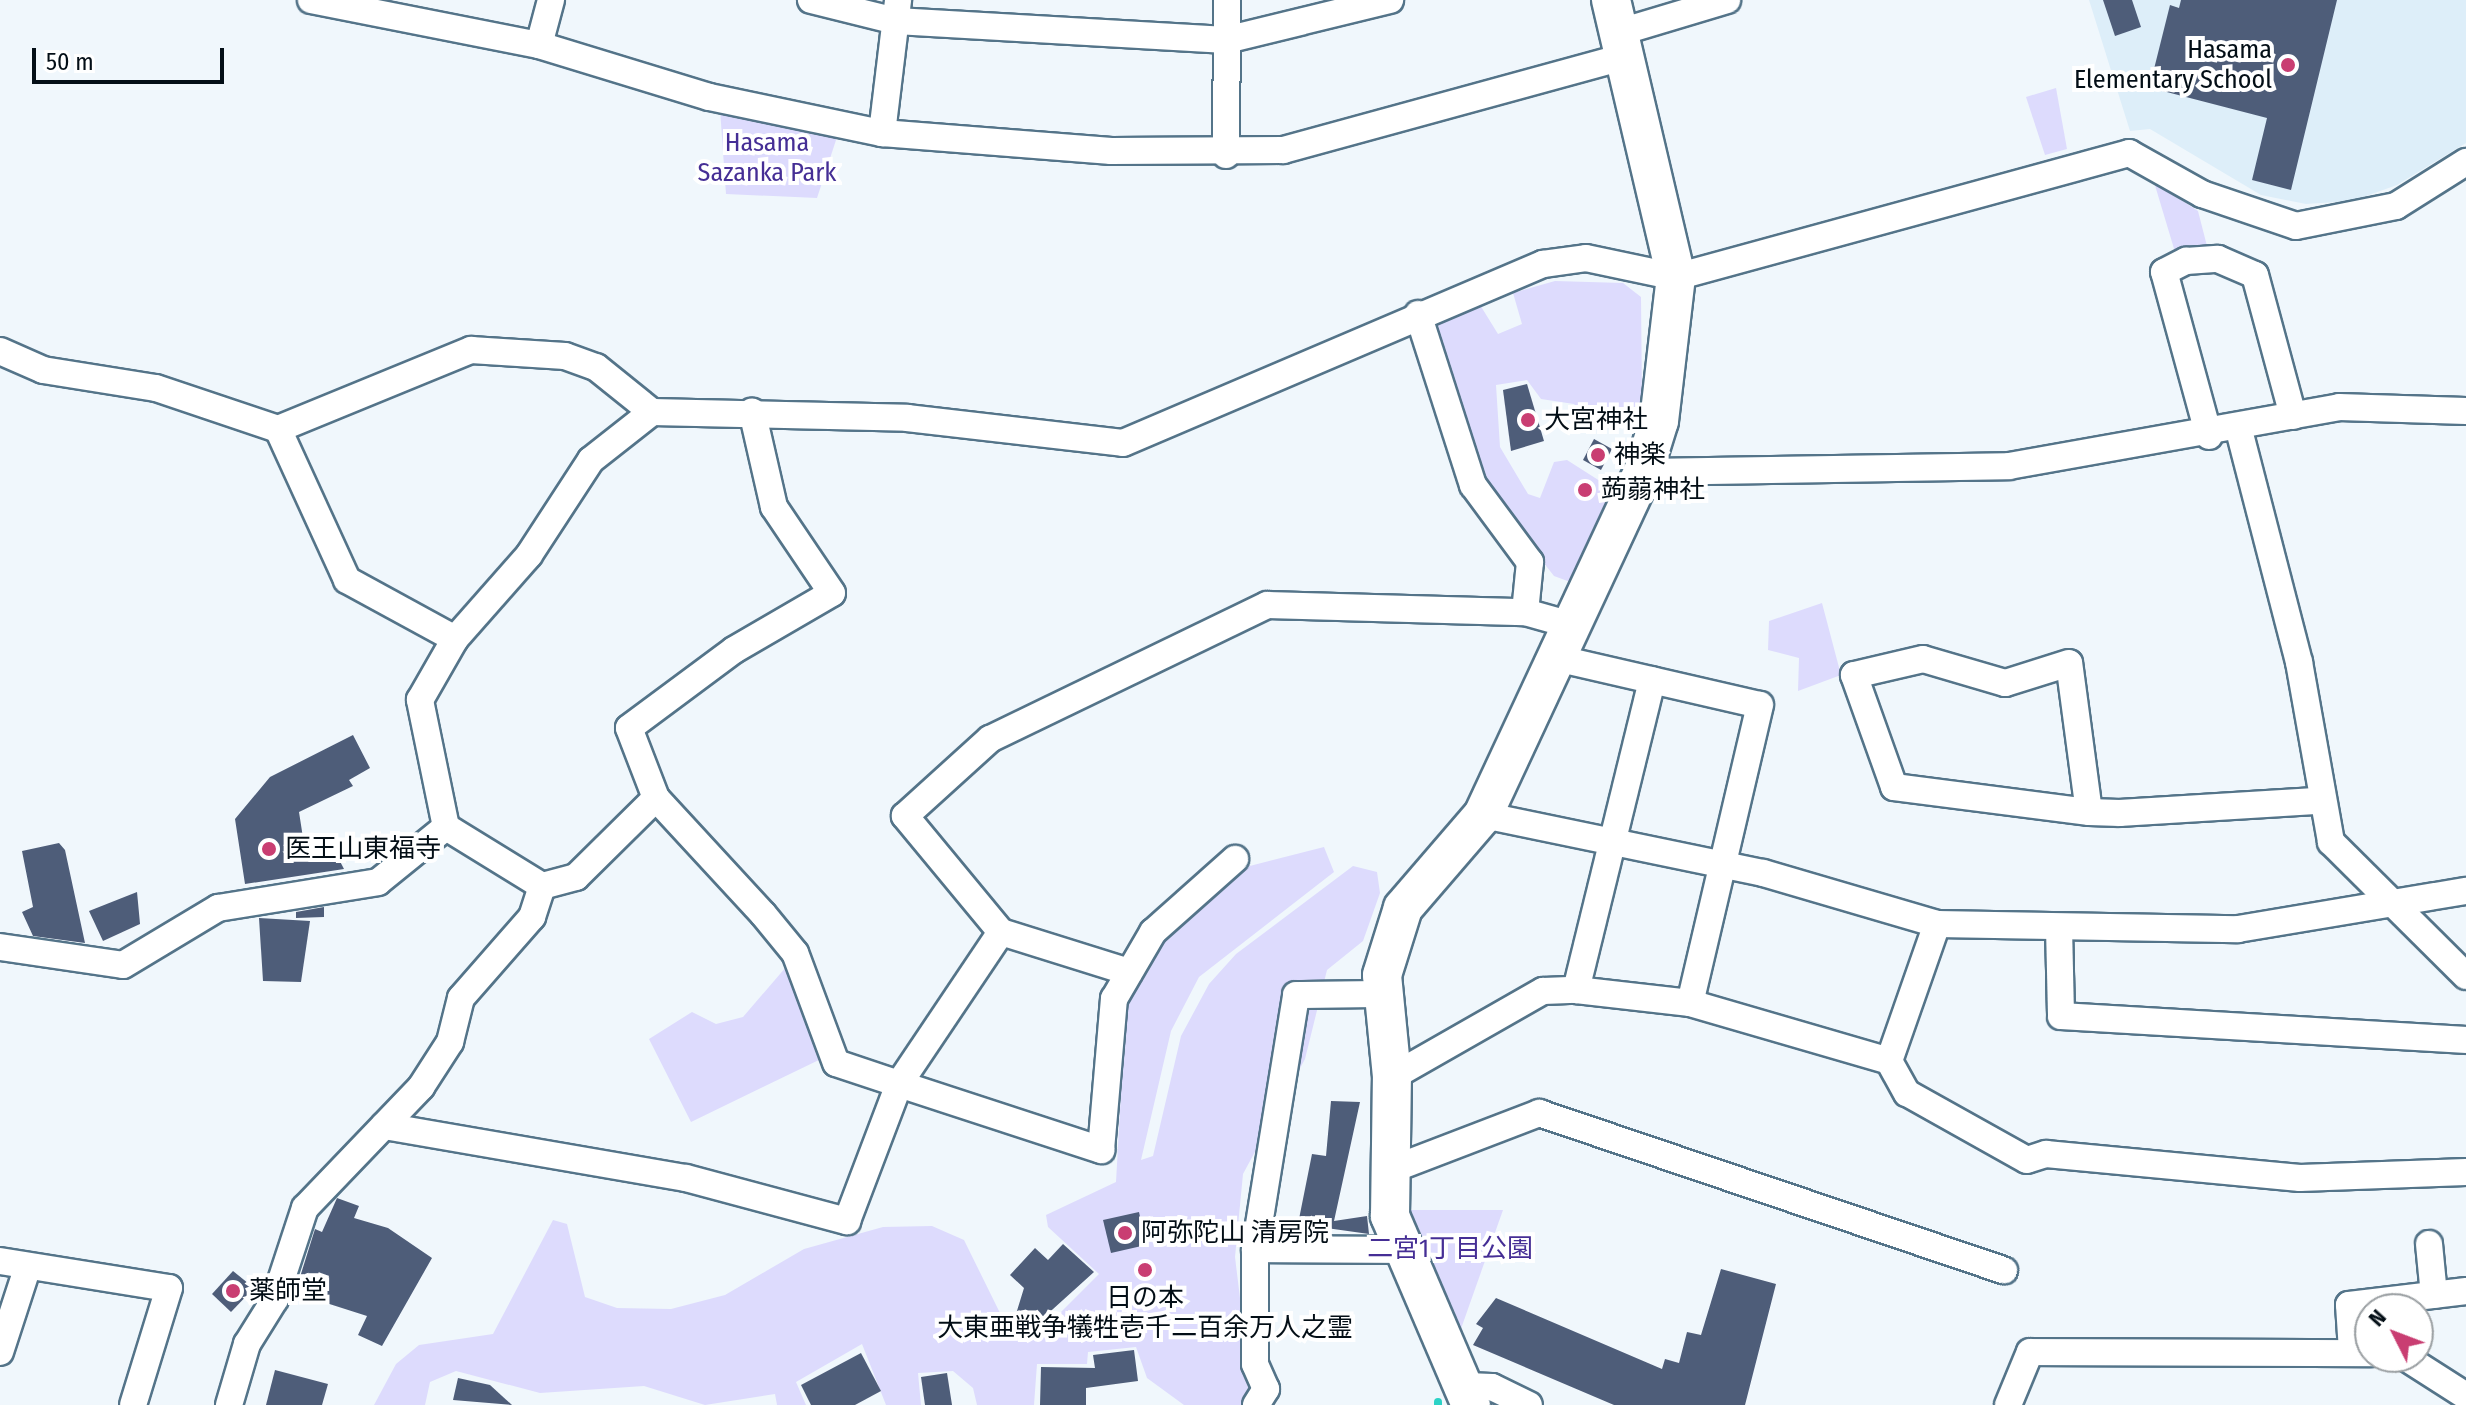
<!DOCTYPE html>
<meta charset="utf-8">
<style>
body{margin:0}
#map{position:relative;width:2466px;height:1405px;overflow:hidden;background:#f0f7fc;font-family:"Fira Sans Condensed","Noto Sans JP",sans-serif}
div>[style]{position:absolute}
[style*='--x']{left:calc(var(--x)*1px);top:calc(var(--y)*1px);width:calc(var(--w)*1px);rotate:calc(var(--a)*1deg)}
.built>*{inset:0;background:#ddeef9}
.green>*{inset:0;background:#dddbfd}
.stream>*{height:8px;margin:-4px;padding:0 4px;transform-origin:4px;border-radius:4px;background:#2bd2c6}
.building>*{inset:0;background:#4e5d79}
.roads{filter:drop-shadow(2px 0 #547489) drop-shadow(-2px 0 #547489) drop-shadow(0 2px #547489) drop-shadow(0 -2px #547489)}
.street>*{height:26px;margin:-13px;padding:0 13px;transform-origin:13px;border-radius:13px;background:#fff}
.secondary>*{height:38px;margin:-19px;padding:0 19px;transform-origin:19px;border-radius:19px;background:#fff}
.dots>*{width:22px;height:22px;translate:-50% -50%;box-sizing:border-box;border:4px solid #fff;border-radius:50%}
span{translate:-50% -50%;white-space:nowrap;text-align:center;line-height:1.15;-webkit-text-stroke:8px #fff;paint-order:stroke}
.poi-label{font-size:26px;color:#030e16}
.right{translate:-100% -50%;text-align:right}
.left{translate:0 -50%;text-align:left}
.park-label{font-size:26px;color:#452e95}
.north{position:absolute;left:2354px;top:1293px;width:80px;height:80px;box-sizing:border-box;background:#fff;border:2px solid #9a9fa2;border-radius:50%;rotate:312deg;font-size:22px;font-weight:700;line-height:32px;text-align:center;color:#030e16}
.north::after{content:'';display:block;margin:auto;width:28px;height:36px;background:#c93e72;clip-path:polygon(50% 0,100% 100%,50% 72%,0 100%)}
.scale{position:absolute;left:32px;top:48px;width:192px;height:36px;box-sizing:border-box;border:4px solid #030e16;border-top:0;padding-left:10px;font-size:24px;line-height:28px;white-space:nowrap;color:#030e16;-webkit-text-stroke:6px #fff;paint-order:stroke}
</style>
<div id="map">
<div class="built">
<div style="clip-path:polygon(2089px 0,2466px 0,2466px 143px,2397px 185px,2352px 201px,2306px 204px,2261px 195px,2150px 129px,2130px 131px)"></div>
</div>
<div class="green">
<div style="clip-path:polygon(2056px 88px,2067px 149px,2045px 155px,2026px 97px)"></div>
<div style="clip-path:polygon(720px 109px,838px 134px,817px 198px,726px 194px)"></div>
<div style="clip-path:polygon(2154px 182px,2198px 211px,2207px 246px,2175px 252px)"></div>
<div style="clip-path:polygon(1555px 281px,1623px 283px,1641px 297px,1642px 400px,1638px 423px,1629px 430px,1610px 419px,1587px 418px,1574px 404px,1541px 399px,1527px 380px,1496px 385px,1500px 447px,1528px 494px,1540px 498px,1554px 462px,1567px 460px,1614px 490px,1573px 583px,1554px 576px,1480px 482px,1428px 322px,1477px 300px,1498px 334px,1522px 324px,1513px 293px)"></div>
<div style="clip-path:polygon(1822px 603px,1841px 675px,1798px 691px,1799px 658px,1768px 650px,1769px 621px)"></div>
<div style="clip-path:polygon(1324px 847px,1334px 872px,1199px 977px,1171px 1031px,1141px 1160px,1153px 1156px,1181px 1036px,1209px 984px,1236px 954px,1353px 866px,1377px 872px,1380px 893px,1363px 941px,1327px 970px,1305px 1059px,1243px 1174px,1235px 1257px,1253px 1405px,1184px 1405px,1147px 1378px,1136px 1347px,1088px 1352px,1087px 1364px,1037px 1364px,1034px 1405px,977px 1405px,973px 1388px,953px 1371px,918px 1373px,921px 1405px,886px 1405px,862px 1344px,796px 1382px,806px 1405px,777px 1405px,775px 1394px,705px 1405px,644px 1386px,540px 1393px,456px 1371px,430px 1382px,425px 1405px,374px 1405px,396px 1364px,419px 1345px,493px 1334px,553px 1220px,567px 1224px,585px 1297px,617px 1308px,671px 1309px,725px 1295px,804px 1249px,883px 1227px,932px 1226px,964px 1240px,1000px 1313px,1027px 1332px,1041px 1332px,1099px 1274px,1048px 1227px,1046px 1215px,1116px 1182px,1126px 1003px,1150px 951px,1242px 868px)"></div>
<div style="clip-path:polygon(786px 967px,823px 1058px,691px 1122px,649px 1039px,692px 1012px,716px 1024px,743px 1017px)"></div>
<div style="clip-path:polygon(1410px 1210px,1503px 1210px,1457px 1340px,1415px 1266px)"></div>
</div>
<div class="stream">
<div style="--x:1438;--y:1405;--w:3;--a:-90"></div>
</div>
<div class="building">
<div style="clip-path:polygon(2103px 0,2132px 0,2141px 27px,2115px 36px)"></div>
<div style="clip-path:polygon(2181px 0,2337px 0,2291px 190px,2252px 180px,2267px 118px,2159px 90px,2164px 72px,2154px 69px,2170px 5px,2179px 8px)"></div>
<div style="clip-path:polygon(1527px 384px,1544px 441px,1511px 451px,1503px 390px)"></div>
<div style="clip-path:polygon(1594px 439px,1612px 449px,1601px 470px,1583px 460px)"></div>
<div style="clip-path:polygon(353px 735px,370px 768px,349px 780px,353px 786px,299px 812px,306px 857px,331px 844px,344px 869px,245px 884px,235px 819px,270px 777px)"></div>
<div style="clip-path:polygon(59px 843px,65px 850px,85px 943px,33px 936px,22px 912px,33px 907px,22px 851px)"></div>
<div style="clip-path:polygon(137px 892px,140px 924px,103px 941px,89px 911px)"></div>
<div style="clip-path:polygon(324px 907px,324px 917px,296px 918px,296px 912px)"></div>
<div style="clip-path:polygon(259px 918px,310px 921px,301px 982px,263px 981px)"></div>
<div style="clip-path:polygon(1331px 1101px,1360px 1102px,1334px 1221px,1367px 1216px,1369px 1234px,1298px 1224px,1312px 1154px,1326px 1156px)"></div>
<div style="clip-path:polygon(337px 1198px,359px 1206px,354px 1218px,388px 1228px,432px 1258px,382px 1346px,358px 1335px,367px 1316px,295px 1293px,315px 1229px,322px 1232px)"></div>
<div style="clip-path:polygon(1139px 1212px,1146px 1245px,1111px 1253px,1103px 1220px)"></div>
<div style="clip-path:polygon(1063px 1244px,1094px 1272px,1032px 1328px,1016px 1314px,1024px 1288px,1010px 1275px,1035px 1248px,1048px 1260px)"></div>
<div style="clip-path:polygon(1721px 1269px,1776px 1284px,1745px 1405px,1614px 1405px,1473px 1345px,1483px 1328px,1476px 1324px,1496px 1298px,1662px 1369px,1665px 1359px,1679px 1363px,1687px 1332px,1701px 1335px)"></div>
<div style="clip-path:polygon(233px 1271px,254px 1288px,231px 1312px,212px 1294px)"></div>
<div style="clip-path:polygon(1134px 1350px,1138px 1381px,1086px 1388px,1086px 1405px,1040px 1405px,1041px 1367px,1095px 1368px,1093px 1355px)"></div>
<div style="clip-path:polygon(861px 1353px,881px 1391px,855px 1405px,811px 1405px,801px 1385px)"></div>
<div style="clip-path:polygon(275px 1370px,328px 1384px,322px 1405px,266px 1405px)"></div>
<div style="clip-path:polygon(947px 1373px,952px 1405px,925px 1405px,921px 1377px)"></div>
<div style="clip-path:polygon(458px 1378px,490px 1385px,512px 1405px,453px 1400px)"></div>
</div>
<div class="roads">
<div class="street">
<div style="--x:311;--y:0;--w:232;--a:11.2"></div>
<div style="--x:539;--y:45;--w:178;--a:17"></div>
<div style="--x:709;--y:97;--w:177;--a:11.8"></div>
<div style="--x:882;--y:133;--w:230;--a:4.5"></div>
<div style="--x:1111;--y:151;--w:172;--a:-0.3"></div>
<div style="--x:1283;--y:150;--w:352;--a:-15.3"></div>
<div style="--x:811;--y:0;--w:88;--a:13.9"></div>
<div style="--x:896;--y:21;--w:331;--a:3.3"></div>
<div style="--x:1226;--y:40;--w:169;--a:-13.7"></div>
<div style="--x:1617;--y:33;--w:115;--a:-16.7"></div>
<div style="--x:539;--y:45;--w:47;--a:-75.1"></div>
<div style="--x:882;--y:133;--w:134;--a:-83.1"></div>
<div style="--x:1226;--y:155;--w:155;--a:-89.6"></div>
<div style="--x:1418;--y:314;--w:180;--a:72.2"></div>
<div style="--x:1473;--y:485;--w:96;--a:53.5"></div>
<div style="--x:1530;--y:562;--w:50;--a:95.7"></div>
<div style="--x:0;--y:351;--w:47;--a:23.8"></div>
<div style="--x:43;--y:370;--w:114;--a:9.1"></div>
<div style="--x:156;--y:388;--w:129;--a:18.6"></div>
<div style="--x:278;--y:429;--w:209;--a:-22.3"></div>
<div style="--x:471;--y:350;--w:94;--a:3.7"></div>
<div style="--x:565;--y:356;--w:33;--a:20"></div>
<div style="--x:596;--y:367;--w:72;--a:38.8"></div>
<div style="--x:278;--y:429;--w:166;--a:65.4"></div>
<div style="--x:347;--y:580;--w:123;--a:28.6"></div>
<div style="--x:2239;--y:430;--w:240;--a:75.5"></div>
<div style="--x:2299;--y:662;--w:183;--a:79.9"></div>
<div style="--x:2331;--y:842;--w:190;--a:44.8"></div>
<div style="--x:2209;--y:436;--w:170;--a:-105.3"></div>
<div style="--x:2164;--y:272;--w:25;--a:-27"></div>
<div style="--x:2186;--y:261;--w:32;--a:-4"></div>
<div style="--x:2218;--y:259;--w:40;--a:23.4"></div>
<div style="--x:2255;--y:275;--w:146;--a:74.9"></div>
<div style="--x:1643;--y:472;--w:366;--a:-0.9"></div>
<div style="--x:2009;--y:466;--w:335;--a:-10.1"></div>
<div style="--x:2339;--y:407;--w:127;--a:1.8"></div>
<div style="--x:1556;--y:658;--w:209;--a:13"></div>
<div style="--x:1760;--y:705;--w:306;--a:103.2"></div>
<div style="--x:656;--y:798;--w:75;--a:-111.1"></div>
<div style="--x:629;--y:728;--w:131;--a:-36.6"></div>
<div style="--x:734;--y:650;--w:113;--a:-30.2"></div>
<div style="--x:832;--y:593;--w:104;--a:-124"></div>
<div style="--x:774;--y:507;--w:98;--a:-102.9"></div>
<div style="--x:2089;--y:812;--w:150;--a:-97.6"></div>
<div style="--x:2069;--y:663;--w:67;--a:162.6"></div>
<div style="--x:2005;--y:683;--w:85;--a:-163.7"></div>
<div style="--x:1923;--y:659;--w:71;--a:166.9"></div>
<div style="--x:1854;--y:675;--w:119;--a:70.3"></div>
<div style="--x:1894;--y:787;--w:197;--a:7.3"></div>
<div style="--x:2089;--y:812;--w:31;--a:2"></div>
<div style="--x:2120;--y:813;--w:199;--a:-3.5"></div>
<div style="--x:1483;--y:815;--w:286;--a:11.7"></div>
<div style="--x:1763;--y:873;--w:181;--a:16.3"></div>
<div style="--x:1937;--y:924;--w:301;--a:1"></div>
<div style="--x:2238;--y:929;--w:231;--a:-9.5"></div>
<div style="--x:2059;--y:927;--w:89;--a:88.7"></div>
<div style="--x:2061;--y:1016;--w:406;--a:3.4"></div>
<div style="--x:1001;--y:932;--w:151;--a:-129.6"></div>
<div style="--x:905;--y:816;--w:115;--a:-42.2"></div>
<div style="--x:990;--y:739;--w:308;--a:-25.8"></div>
<div style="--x:1267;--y:605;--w:258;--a:1.6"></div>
<div style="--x:1525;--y:612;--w:48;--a:15.8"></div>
<div style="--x:0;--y:947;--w:124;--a:8.3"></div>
<div style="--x:123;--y:965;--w:111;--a:-31"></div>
<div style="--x:218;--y:908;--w:162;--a:-9.2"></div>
<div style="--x:378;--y:882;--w:87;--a:-39"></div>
<div style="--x:1129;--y:972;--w:134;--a:-162.6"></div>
<div style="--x:1001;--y:932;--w:183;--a:123.9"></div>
<div style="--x:899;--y:1084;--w:213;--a:18.1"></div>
<div style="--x:1101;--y:1150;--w:152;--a:-85.1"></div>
<div style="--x:1114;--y:999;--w:78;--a:-59.8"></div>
<div style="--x:1153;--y:932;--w:110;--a:-41.7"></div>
<div style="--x:1576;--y:990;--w:319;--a:-76.2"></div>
<div style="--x:1889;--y:1061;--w:145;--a:-70.7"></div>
<div style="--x:1392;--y:1077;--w:174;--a:-29.7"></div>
<div style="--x:1543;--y:991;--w:33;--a:-2"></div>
<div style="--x:1576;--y:990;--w:115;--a:6.5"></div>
<div style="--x:1690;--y:1003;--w:207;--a:16.2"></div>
<div style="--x:1889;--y:1061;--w:37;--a:61"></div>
<div style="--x:1907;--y:1093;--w:137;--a:29.2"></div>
<div style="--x:2027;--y:1160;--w:20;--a:-18"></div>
<div style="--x:2046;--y:1154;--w:255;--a:5.4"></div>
<div style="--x:2300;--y:1178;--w:166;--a:-2.1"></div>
<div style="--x:384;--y:1126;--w:306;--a:9.8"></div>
<div style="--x:686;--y:1178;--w:167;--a:15"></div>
<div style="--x:847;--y:1221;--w:147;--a:-69.2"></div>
<div style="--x:899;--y:1084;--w:66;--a:-161.6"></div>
<div style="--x:836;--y:1063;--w:117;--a:-110.4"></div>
<div style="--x:795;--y:953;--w:50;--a:-129.4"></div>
<div style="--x:763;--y:914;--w:158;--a:-132.7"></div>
<div style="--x:656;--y:798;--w:112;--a:135.4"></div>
<div style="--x:576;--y:877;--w:35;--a:165"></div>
<div style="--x:1388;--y:1171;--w:162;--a:-21"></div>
<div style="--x:1539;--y:1113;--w:491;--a:18.7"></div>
<div style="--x:2429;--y:1244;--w:51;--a:84.4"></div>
<div style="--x:1255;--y:1249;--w:257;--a:-80.8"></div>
<div style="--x:1296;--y:995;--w:87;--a:-0.7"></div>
<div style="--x:0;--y:1261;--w:171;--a:9.1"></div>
<div style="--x:169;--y:1288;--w:122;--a:107.1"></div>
<div style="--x:2352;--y:1351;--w:46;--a:-93.7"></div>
<div style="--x:2349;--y:1305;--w:118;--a:-6.8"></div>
<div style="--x:0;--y:1352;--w:90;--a:-72"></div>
<div style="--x:2405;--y:1357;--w:72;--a:32.6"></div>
<div style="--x:1466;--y:1386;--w:26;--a:2"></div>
<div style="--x:1492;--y:1387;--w:41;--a:25.9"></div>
<div style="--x:229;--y:1405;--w:64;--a:-73.6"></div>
<div style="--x:247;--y:1344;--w:53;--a:-58.1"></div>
<div style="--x:275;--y:1299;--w:96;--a:-71.8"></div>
<div style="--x:305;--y:1208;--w:168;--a:-46.2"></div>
<div style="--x:421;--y:1087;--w:54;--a:-57.2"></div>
<div style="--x:450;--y:1042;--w:45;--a:-76"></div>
<div style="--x:461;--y:998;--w:108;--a:-48.8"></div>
<div style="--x:532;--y:917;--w:33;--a:-72"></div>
<div style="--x:542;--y:886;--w:113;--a:-148.4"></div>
<div style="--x:446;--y:827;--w:130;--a:-101.6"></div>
<div style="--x:420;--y:700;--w:70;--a:-60.2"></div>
<div style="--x:455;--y:639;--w:112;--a:-48.6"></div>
<div style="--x:529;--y:555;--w:113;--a:-56.9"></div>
<div style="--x:591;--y:460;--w:78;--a:-38.2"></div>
<div style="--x:652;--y:412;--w:255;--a:1.3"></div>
<div style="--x:907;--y:418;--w:217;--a:6.6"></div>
<div style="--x:1123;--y:443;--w:457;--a:-23.1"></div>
<div style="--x:1543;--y:264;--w:43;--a:-7.9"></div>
<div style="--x:1586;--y:258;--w:92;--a:11.9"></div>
<div style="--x:1676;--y:277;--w:470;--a:-15.3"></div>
<div style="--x:2129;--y:153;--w:84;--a:29.3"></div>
<div style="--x:2202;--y:194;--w:99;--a:18.8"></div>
<div style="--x:2296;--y:226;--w:102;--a:-11.3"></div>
<div style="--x:2396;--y:206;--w:83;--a:-32.2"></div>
<div style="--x:1256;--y:1405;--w:19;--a:-58"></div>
<div style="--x:1266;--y:1389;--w:27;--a:-114"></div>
<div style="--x:1255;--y:1364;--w:115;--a:-90"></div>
<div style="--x:1255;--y:1249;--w:143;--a:0.4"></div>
<div style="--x:2008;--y:1405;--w:57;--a:-67.5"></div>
<div style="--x:2030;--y:1352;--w:340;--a:0.2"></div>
</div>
<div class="secondary">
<div style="--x:1471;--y:1405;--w:206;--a:-113.2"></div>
<div style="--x:1390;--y:1216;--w:139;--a:-89.2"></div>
<div style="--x:1392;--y:1077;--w:102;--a:-95.6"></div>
<div style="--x:1382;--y:975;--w:70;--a:-72.6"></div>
<div style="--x:1403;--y:908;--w:123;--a:-49.3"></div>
<div style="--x:1483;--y:815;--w:378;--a:-65"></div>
<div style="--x:1643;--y:472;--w:53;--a:-72.6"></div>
<div style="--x:1659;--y:421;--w:145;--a:-83.3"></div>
<div style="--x:1676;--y:277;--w:285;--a:-103.2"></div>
</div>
</div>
<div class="dots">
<div style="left:2288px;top:65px;background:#c93e72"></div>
<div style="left:1528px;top:420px;background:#c93e72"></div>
<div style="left:1598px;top:455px;background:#c93e72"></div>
<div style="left:1585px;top:490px;background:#c93e72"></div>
<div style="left:269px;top:849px;background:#c93e72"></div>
<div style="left:1125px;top:1233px;background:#c93e72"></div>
<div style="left:1145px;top:1270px;background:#c93e72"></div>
<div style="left:233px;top:1291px;background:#c93e72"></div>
</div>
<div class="poi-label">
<span class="right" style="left:2272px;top:65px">Hasama<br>Elementary School</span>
<span class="left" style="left:1544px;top:420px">大宮神社</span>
<span class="left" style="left:1614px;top:455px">神楽</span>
<span class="left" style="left:1601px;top:490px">蒟蒻神社</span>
<span class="left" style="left:285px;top:849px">医王山東福寺</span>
<span class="left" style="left:1141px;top:1233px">阿弥陀山 清房院</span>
<span class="left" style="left:249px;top:1291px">薬師堂</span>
<span style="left:1145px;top:1313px">日の本<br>大東亜戦争犠牲壱千二百余万人之霊</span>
</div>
<div class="park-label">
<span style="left:767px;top:158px">Hasama<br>Sazanka Park</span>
<span style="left:1450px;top:1249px">二宮1丁目公園</span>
</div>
<div class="north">N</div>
<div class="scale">50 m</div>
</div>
